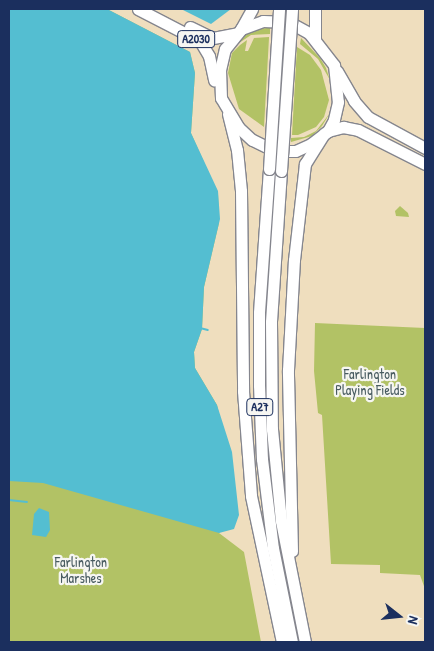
<!DOCTYPE html>
<style>
body{margin:0}
#map{position:relative;width:434px;height:651px;overflow:hidden;background:#efdebe;font-family:"Patrick Hand",sans-serif}
div>[style]{position:absolute}
[style*='--x']{left:calc(var(--x)*1px);top:calc(var(--y)*1px);width:calc(var(--w)*1px);rotate:calc(var(--a)*1deg)}
.green>*{inset:0;background:#b2c265}
.water>*{inset:0;background:#54bed1}
.stream>*{height:2px;margin:-1px;padding:0 1px;transform-origin:1px;border-radius:1px;background:#54bed1}
.roads{filter:drop-shadow(1px 0 #85868e) drop-shadow(-1px 0 #85868e) drop-shadow(0 1px #85868e) drop-shadow(0 -1px #85868e)}
.primary>*{height:11px;margin:-5.5px;padding:0 5.5px;transform-origin:5.5px;border-radius:5.5px;background:#fff}
.trunk>*{height:11px;margin:-5.5px;padding:0 5.5px;transform-origin:5.5px;border-radius:5.5px;background:#fff}
.bridges{filter:drop-shadow(1px 0 #85868e) drop-shadow(-1px 0 #85868e) drop-shadow(0 1px #85868e) drop-shadow(0 -1px #85868e)}
.trunk-bridge>*{height:11px;margin:-5.5px;padding:0 5.5px;transform-origin:5.5px;border-radius:5.5px;background:#fff}
span{translate:-50% -50%;white-space:nowrap;text-align:center;line-height:1.15;-webkit-text-stroke:4.5px #f6f6f2;paint-order:stroke}
.shield-label span{padding:1px 4px;background:#f6f6f2;border:1px solid;border-radius:4px;-webkit-text-stroke-width:0}
.shield-label{font-size:12px;color:#1b2f5e;font-weight:700}
.park-label{font-size:14px;color:#485b60}
.frame{position:absolute;inset:0;border:10px solid #1b2f5e;pointer-events:none}
.north{position:absolute;left:374px;top:591px;width:50px;height:50px;-webkit-text-stroke:4px #f6f6f2;paint-order:stroke;rotate:106deg;font-size:14px;font-weight:700;line-height:20px;text-align:center;color:#1b2f5e}
.north::after{content:'';display:block;margin:auto;width:18px;height:22px;background:#1b2f5e;clip-path:polygon(50% 0,100% 100%,50% 72%,0 100%)}
</style>
<div id="map">
<div class="green">
<div style="clip-path:polygon(9px 9px,107px 9px,190px 52px,195px 73px,191px 133px,218px 194px,219px 223px,204px 287px,202px 329px,194px 352px,195px 368px,217px 405px,223px 431px,228px 524px,219px 533px,244px 552px,261px 642px,9px 642px)"></div>
<div style="clip-path:polygon(270px 27px,270px 34px,251px 35px,236px 45px,248px 32px)"></div>
<div style="clip-path:polygon(269px 37px,269px 38px,264px 127px,239px 109px,228px 73px,232px 53px,240px 45px,247px 40px,245px 51px,248px 51px,254px 38px)"></div>
<div style="clip-path:polygon(301px 38px,320px 58px,326px 68px,330px 80px,318px 59px,300px 44px)"></div>
<div style="clip-path:polygon(297px 47px,310px 55px,321px 70px,329px 100px,324px 117px,316px 127px,298px 135px,292px 135px)"></div>
<div style="clip-path:polygon(330px 113px,322px 126px,312px 136px,291px 142px,291px 138px,304px 137px,316px 131px)"></div>
<div style="clip-path:polygon(400px 206px,408px 213px,409px 217px,396px 216px,395px 211px)"></div>
<div style="clip-path:polygon(315px 323px,425px 328px,425px 589px,420px 575px,380px 573px,380px 565px,331px 564px,322px 415px,318px 413px,314px 371px)"></div>
</div>
<div class="water">
<div style="clip-path:polygon(9px 9px,107px 9px,190px 52px,195px 73px,191px 133px,218px 191px,220px 219px,204px 287px,202px 329px,194px 352px,195px 368px,217px 405px,232px 452px,239px 515px,234px 529px,219px 533px,43px 483px,9px 481px)"></div>
<div style="clip-path:polygon(181px 9px,231px 9px,211px 24px)"></div>
<div style="clip-path:polygon(39px 508px,49px 512px,50px 530px,46px 537px,32px 535px,34px 514px)"></div>
</div>
<div class="stream">
<div style="--x:200;--y:328;--w:8;--a:14"></div>
<div style="--x:9;--y:500;--w:18;--a:6"></div>
</div>
<div class="roads">
<div class="primary">
<div style="--x:138;--y:9;--w:70;--a:27.3"></div>
<div style="--x:200;--y:41;--w:17;--a:59"></div>
<div style="--x:209;--y:56;--w:25;--a:78"></div>
<div style="--x:263;--y:21;--w:26;--a:2"></div>
<div style="--x:289;--y:22;--w:23;--a:29"></div>
<div style="--x:309;--y:33;--w:41;--a:52"></div>
<div style="--x:334;--y:65;--w:37;--a:84"></div>
<div style="--x:338;--y:102;--w:18;--a:103"></div>
<div style="--x:334;--y:120;--w:13;--a:119"></div>
<div style="--x:328;--y:131;--w:21;--a:143"></div>
<div style="--x:311;--y:144;--w:17;--a:156"></div>
<div style="--x:295;--y:151;--w:20;--a:180"></div>
<div style="--x:275;--y:151;--w:25;--a:-154"></div>
<div style="--x:252;--y:140;--w:18;--a:-137"></div>
<div style="--x:239;--y:128;--w:35;--a:-121"></div>
<div style="--x:221;--y:98;--w:28;--a:-92"></div>
<div style="--x:220;--y:70;--w:22;--a:-77"></div>
<div style="--x:225;--y:49;--w:26;--a:-51"></div>
<div style="--x:241;--y:29;--w:23;--a:-20"></div>
<div style="--x:190;--y:27;--w:25;--a:26"></div>
<div style="--x:213;--y:38;--w:25;--a:-11"></div>
<div style="--x:337;--y:71;--w:34;--a:60"></div>
<div style="--x:354;--y:101;--w:21;--a:49"></div>
<div style="--x:368;--y:117;--w:65;--a:28.5"></div>
<div style="--x:328;--y:131;--w:16;--a:-15"></div>
<div style="--x:343;--y:127;--w:15;--a:11"></div>
<div style="--x:358;--y:130;--w:75;--a:26.9"></div>
</div>
<div class="trunk">
<div style="--x:315;--y:9;--w:29;--a:90"></div>
<div style="--x:241;--y:29;--w:23;--a:-61"></div>
<div style="--x:228;--y:114;--w:37;--a:76"></div>
<div style="--x:237;--y:150;--w:41;--a:84.4"></div>
<div style="--x:241;--y:191;--w:200;--a:89.4"></div>
<div style="--x:243;--y:391;--w:105;--a:85.6"></div>
<div style="--x:251;--y:496;--w:149;--a:78"></div>
<div style="--x:269;--y:169;--w:144;--a:94"></div>
<div style="--x:259;--y:313;--w:72;--a:90"></div>
<div style="--x:259;--y:385;--w:74;--a:87.7"></div>
<div style="--x:262;--y:459;--w:90;--a:83"></div>
<div style="--x:273;--y:548;--w:96;--a:78.6"></div>
<div style="--x:281;--y:171;--w:151;--a:93.8"></div>
<div style="--x:271;--y:322;--w:107;--a:89.5"></div>
<div style="--x:272;--y:429;--w:92;--a:84.4"></div>
<div style="--x:281;--y:521;--w:123;--a:78.8"></div>
<div style="--x:292;--y:551;--w:181;--a:-91.3"></div>
<div style="--x:288;--y:370;--w:110;--a:-86.9"></div>
<div style="--x:294;--y:260;--w:97;--a:-83.5"></div>
<div style="--x:305;--y:164;--w:36;--a:-58"></div>
</div>
</div>
<div class="bridges">
<div class="trunk-bridge">
<div style="--x:269;--y:169;--w:160;--a:-86.4"></div>
<div style="--x:281;--y:171;--w:162;--a:-86.1"></div>
</div>
</div>
<div class="shield-label">
<span style="left:196px;top:39px">A2030</span>
<span style="left:260px;top:407px">A27</span>
</div>
<div class="park-label">
<span style="left:370px;top:382px">Farlington<br>Playing Fields</span>
<span style="left:81px;top:570px">Farlington<br>Marshes</span>
</div>
<div class="frame"></div>
<div class="north">N</div>
</div>
